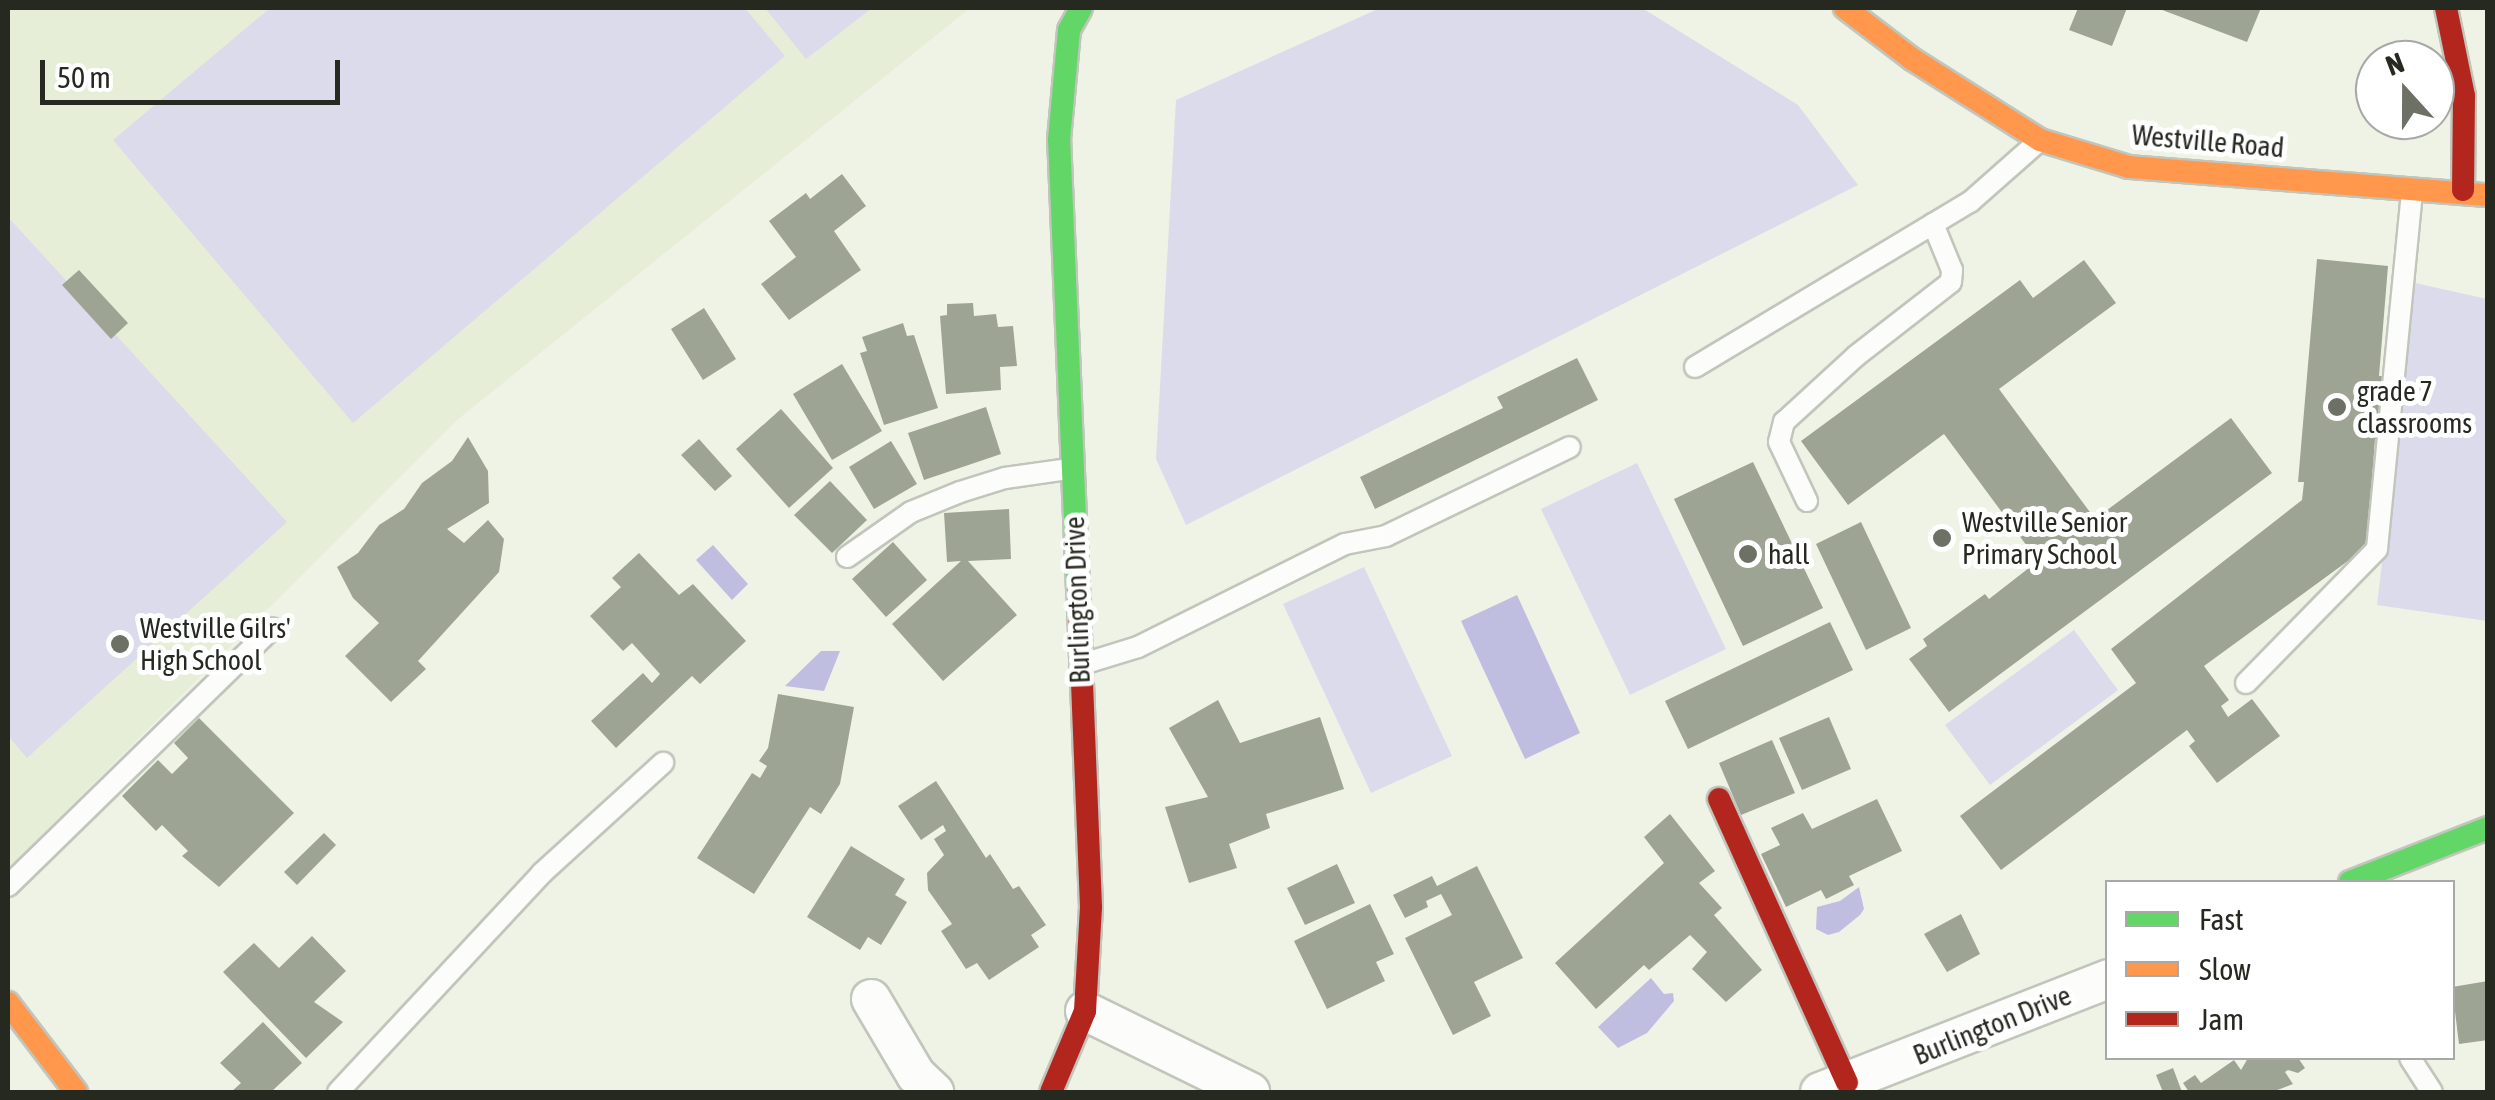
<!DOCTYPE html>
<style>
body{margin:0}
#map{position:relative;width:2495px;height:1100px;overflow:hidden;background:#eef3e6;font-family:"Asap Condensed",sans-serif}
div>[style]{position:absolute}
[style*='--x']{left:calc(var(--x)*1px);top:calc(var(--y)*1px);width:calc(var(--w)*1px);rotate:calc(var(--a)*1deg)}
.built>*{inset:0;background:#e6eed8}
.green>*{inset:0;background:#dbdbec}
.water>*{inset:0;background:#c0bee0}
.building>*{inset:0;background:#9ea494}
.roads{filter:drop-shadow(2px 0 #c1c5bc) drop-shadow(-2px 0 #c1c5bc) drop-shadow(0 2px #c1c5bc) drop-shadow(0 -2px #c1c5bc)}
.lane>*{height:20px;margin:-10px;padding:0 10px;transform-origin:10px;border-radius:10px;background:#fcfdfb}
.street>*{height:38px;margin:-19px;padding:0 19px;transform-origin:19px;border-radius:19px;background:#fcfdfb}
.fast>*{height:22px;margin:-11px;padding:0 11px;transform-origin:11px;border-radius:11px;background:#63d668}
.slow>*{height:22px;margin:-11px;padding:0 11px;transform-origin:11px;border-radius:11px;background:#ff974d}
.jam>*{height:22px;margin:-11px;padding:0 11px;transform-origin:11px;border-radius:11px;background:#b3261e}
.dots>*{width:28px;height:28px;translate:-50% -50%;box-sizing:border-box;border:5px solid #fff;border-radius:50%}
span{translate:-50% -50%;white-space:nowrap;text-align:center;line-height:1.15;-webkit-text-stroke:10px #fff;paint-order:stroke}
.street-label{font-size:28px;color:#262920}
.poi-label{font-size:28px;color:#262920}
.left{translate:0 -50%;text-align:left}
.frame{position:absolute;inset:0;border:10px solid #262920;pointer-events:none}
.legend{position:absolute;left:2105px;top:880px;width:350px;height:180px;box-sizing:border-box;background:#fff;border:2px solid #a8a9a6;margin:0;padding:12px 18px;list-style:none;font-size:30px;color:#262920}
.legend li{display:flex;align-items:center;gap:20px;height:50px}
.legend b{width:50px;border:2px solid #a8a9a6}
.north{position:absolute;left:2355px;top:40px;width:100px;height:100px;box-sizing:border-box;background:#fff;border:2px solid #a8a9a6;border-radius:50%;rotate:339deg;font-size:28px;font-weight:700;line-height:40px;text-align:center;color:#262920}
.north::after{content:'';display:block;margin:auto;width:35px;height:45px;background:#6c7065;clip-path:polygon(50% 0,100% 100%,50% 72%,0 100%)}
.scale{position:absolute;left:40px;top:60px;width:300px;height:45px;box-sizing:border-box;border:5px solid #262920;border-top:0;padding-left:12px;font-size:30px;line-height:35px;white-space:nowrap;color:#262920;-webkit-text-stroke:8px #fff;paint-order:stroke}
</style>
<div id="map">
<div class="built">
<div style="clip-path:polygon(8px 8px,970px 8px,457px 420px,8px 869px)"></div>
</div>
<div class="green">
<div style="clip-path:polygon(270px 8px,745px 8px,785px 56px,353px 423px,113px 140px)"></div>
<div style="clip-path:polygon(765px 8px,872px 8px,806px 59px)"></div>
<div style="clip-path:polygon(1380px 8px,1642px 8px,1798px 105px,1858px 185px,1186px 525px,1156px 459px,1176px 100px)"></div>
<div style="clip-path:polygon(8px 217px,287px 522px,27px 758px,8px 736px)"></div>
<div style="clip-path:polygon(2415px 283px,2487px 299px,2487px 621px,2377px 605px)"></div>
<div style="clip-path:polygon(1637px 463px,1726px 649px,1630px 695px,1541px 509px)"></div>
<div style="clip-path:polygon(1364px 567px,1452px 756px,1371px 793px,1283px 604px)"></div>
<div style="clip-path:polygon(2074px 630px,2118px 690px,1990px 785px,1945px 725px)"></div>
</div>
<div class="water">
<div style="clip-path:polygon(713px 545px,748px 584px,732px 600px,696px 560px)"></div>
<div style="clip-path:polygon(1517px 595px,1580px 733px,1525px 759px,1461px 621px)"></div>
<div style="clip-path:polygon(821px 651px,840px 651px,824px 691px,785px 686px)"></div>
<div style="clip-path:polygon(1859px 887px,1864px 909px,1860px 915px,1839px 932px,1828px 935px,1816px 929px,1817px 907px,1840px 901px)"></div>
<div style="clip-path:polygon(1651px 978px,1664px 994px,1673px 993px,1674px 1001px,1647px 1033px,1618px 1048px,1598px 1027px)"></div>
</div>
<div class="building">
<div style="clip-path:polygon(2078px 8px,2127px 8px,2112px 46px,2069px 30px)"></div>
<div style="clip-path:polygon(2157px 8px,2261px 8px,2247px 42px)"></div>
<div style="clip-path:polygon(842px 174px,866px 206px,834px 231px,861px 270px,789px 320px,761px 284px,796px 257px,769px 221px,806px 193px,810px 199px)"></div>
<div style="clip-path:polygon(2317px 259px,2388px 266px,2379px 376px,2390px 376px,2386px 440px,2375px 439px,2367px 547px,2204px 666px,2229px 700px,2221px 706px,2228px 717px,2252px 699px,2280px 736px,2217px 783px,2189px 746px,2195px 741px,2187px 730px,2001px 870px,1960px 816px,2136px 683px,2111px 649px,2302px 500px,2304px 482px,2298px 482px)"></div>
<div style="clip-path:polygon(2084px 260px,2116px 303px,1999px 389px,2095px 519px,2231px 418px,2272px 473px,1949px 712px,1909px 659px,1927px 646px,1923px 639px,1985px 594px,1989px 599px,2038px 561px,1944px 434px,1848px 505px,1801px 441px,2020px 280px,2033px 298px)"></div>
<div style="clip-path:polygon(79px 270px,128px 323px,111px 339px,62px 285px)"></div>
<div style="clip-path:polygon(973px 303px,974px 316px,996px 314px,998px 327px,1013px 326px,1017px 366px,1000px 367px,1001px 390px,946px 394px,940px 316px,947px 315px,947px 304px)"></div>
<div style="clip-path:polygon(704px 308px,736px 359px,703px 380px,671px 329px)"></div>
<div style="clip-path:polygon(903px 323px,907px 336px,914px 335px,938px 408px,884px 425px,860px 353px,867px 351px,862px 337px)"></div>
<div style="clip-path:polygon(1577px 358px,1598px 400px,1375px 509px,1360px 477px,1503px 408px,1497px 397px)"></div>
<div style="clip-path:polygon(842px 364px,882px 431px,832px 460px,793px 394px)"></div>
<div style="clip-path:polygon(986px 407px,1001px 454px,924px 480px,908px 433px)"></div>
<div style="clip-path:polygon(781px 409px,833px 468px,789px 508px,736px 449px)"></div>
<div style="clip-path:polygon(468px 437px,488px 471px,489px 503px,447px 529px,464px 543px,488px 520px,504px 539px,499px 572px,418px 661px,426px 669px,391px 702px,345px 656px,379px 623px,353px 598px,337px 567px,358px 553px,379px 525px,404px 509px,422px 483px,452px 461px)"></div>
<div style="clip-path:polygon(699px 439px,732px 476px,715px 491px,681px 455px)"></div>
<div style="clip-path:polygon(891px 441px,917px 484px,874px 509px,849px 467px)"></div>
<div style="clip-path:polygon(1753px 462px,1823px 608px,1743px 646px,1674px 499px)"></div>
<div style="clip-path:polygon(830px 481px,867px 520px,832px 553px,794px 515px)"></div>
<div style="clip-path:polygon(1009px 509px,1011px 559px,968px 561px,1017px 615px,943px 681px,892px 624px,961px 561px,947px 562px,944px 513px)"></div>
<div style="clip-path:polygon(1861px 522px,1911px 628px,1866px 650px,1816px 544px)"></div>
<div style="clip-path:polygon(893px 542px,927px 580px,886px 617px,852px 579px)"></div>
<div style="clip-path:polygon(639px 553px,679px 595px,693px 584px,746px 641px,700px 684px,692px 676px,616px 748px,591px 721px,643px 673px,652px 683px,660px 674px,632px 643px,623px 651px,590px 616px,621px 587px,612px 578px)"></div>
<div style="clip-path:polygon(1830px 622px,1853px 670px,1688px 749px,1665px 701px)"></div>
<div style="clip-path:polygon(778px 694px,854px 707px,840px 784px,821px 814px,810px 807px,754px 894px,697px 858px,752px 773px,760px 778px,767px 766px,759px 761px,768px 748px)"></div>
<div style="clip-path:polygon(1218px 700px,1240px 743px,1320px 717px,1344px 789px,1266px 814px,1270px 828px,1229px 844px,1237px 868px,1189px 883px,1165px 807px,1208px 797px,1169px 728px)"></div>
<div style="clip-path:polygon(1829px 717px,1851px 769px,1802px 790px,1779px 738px)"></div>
<div style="clip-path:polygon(199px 718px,294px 813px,219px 887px,182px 856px,188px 851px,162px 825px,156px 831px,122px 796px,158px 760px,172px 774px,188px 758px,174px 743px)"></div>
<div style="clip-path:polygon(1772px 740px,1795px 793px,1741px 815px,1719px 763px)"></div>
<div style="clip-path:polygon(936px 781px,986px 858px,990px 854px,1013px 889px,1019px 886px,1046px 925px,1031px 935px,1039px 947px,989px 980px,977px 963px,966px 969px,941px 931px,952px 924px,928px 890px,927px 873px,944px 855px,934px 839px,946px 831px,943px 825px,921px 840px,898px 806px)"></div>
<div style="clip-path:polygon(1877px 799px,1902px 851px,1849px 876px,1854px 885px,1826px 899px,1821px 890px,1786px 907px,1761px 854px,1780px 845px,1771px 828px,1803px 813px,1812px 829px)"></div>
<div style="clip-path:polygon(1670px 814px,1715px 871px,1699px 883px,1722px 908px,1714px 915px,1762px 970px,1726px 1002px,1692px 969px,1707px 952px,1690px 935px,1649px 970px,1644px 965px,1596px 1009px,1555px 963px,1664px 863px,1644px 837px)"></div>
<div style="clip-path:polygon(324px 833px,336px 845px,297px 885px,284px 872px)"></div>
<div style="clip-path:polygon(851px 846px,905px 879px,895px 895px,907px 902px,881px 945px,868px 937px,860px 950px,807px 917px)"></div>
<div style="clip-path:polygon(1337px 864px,1355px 903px,1305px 925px,1287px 888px)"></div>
<div style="clip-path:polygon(1477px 866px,1523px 958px,1474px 982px,1491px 1016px,1453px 1035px,1405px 938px,1452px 915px,1441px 894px,1426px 901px,1428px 907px,1405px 918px,1393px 895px,1432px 876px,1437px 886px)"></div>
<div style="clip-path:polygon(1370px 904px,1394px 954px,1376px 962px,1385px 981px,1327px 1009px,1294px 941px)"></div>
<div style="clip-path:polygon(1961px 914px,1980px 954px,1947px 972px,1924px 934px)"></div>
<div style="clip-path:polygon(312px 936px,346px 971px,314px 1002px,343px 1022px,306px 1058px,223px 972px,254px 943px,279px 968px)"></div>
<div style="clip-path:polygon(2488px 981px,2488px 1040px,2459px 1044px,2452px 987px)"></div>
<div style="clip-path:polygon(263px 1022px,302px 1063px,271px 1092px,231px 1092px,241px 1083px,220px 1063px)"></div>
<div style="clip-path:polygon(2248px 1058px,2298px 1058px,2305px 1068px,2298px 1073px,2288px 1070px,2285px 1072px,2293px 1084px,2272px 1092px,2189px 1092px,2183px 1083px,2195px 1075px,2201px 1083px,2234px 1060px,2241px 1070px)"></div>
<div style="clip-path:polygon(2173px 1068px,2182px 1092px,2163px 1092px,2156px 1075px)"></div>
</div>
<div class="roads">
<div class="lane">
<div style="--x:1695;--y:367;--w:321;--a:-31"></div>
<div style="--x:1970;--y:202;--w:92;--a:-41.5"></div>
<div style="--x:1807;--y:501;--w:65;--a:-115.4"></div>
<div style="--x:1779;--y:442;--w:21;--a:-76"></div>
<div style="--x:1784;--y:422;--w:98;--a:-42.5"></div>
<div style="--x:1856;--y:356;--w:120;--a:-37.9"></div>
<div style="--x:1951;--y:282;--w:12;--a:-85"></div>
<div style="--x:1952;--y:270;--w:50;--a:-112.4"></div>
<div style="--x:847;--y:557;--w:78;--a:-35.1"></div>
<div style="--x:911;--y:512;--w:53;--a:-22.2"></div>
<div style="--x:960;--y:492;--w:47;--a:-17.3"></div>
<div style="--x:1005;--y:478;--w:65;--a:-8"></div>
<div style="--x:1086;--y:663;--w:54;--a:-17.1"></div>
<div style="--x:1138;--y:647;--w:231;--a:-26.5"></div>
<div style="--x:1345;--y:544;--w:42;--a:-11"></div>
<div style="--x:1386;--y:536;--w:204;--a:-25.8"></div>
<div style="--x:2246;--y:683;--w:187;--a:-45.6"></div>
<div style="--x:2377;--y:549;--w:361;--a:-84.4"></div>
<div style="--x:8;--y:886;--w:369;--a:-44.3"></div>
<div style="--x:2410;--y:1058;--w:40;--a:57.1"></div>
<div style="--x:338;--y:1092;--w:299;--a:-47"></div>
<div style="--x:542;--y:873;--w:164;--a:-42.3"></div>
</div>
<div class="street">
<div style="--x:871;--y:999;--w:88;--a:59.4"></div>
<div style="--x:916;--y:1075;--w:25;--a:43"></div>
<div style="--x:1085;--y:1011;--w:184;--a:26.1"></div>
<div style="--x:1820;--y:1092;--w:309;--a:-21.4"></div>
</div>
<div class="fast">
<div style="--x:1078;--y:590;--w:450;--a:-92.4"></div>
<div style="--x:1059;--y:140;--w:110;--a:-84.8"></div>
<div style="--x:1069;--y:30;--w:25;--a:-61"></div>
<div style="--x:2350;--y:882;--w:148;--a:-21.4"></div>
</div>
<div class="slow">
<div style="--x:1845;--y:8;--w:84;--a:37.3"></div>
<div style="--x:1912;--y:59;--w:151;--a:32.3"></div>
<div style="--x:2040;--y:140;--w:93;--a:16.9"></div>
<div style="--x:2129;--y:167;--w:360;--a:4.5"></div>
<div style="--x:8;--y:1003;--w:112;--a:52.6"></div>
</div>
<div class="jam">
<div style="--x:2446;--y:8;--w:90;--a:78.4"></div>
<div style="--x:2464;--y:96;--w:94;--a:90.6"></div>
<div style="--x:1719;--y:799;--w:311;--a:65.7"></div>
<div style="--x:1051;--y:1092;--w:88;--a:-67.2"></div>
<div style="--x:1085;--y:1011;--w:104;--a:-86.7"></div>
<div style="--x:1091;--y:907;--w:317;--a:-92.3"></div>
</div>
</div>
<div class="dots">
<div style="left:2337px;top:407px;background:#6c7065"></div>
<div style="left:1942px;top:538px;background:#6c7065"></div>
<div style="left:1748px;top:554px;background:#6c7065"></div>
<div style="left:120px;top:644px;background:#6c7065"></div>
</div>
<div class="street-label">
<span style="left:2208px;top:141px;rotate:5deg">Westville Road</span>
<span style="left:1077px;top:600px;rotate:-92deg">Burlington Drive</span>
<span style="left:1992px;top:1025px;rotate:-22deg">Burlington Drive</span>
</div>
<div class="poi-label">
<span class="left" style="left:2357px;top:407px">grade 7<br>classrooms</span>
<span class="left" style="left:1962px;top:538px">Westville Senior<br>Primary School</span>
<span class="left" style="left:1768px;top:554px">hall</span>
<span class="left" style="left:140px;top:644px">Westville Gilrs'<br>High School</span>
</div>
<div class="frame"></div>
<ul class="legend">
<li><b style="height:12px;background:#63d668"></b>Fast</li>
<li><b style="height:12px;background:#ff974d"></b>Slow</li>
<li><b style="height:12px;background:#b3261e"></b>Jam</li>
</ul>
<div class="north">N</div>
<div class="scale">50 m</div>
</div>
